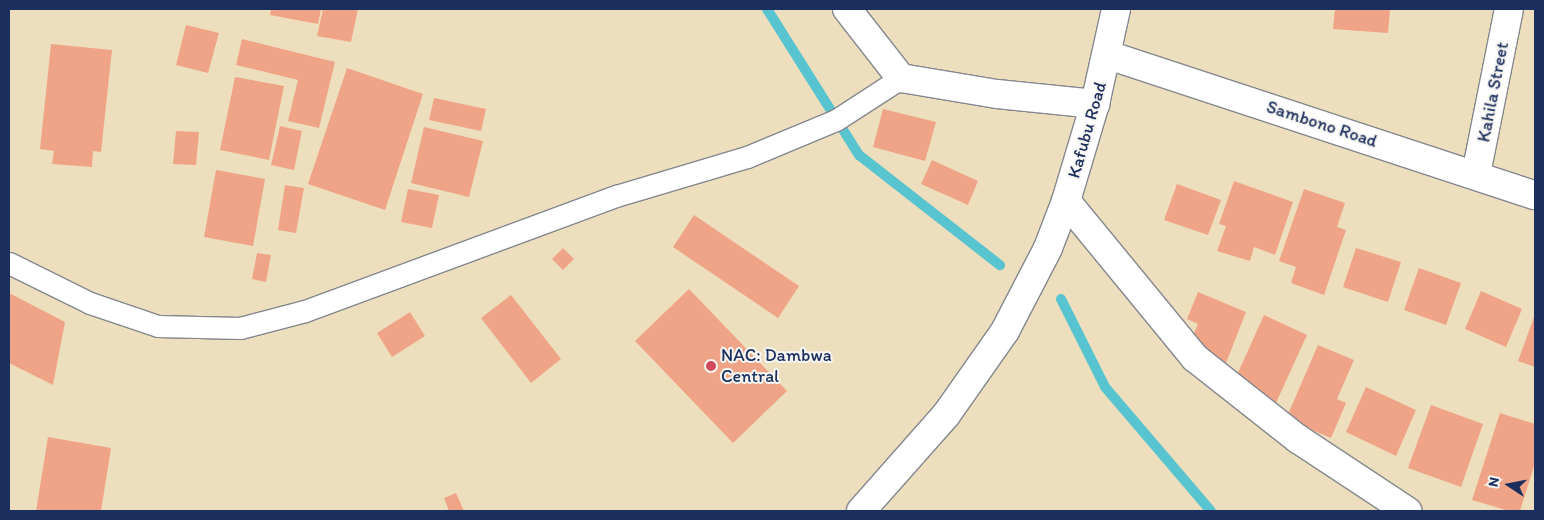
<!DOCTYPE html>
<style>
body{margin:0}
#map{position:relative;width:1544px;height:520px;overflow:hidden;background:#eddfbd;font-family:Itim,sans-serif}
div>[style]{position:absolute}
[style*='--x']{left:calc(var(--x)*1px);top:calc(var(--y)*1px);width:calc(var(--w)*1px);rotate:calc(var(--a)*1deg)}
.stream>*{height:10px;margin:-5px;padding:0 5px;transform-origin:5px;border-radius:5px;background:#57c4cf}
.building>*{inset:0;background:#f0a487}
.roads{filter:drop-shadow(1px 0 #84878e) drop-shadow(-1px 0 #84878e) drop-shadow(0 1px #84878e) drop-shadow(0 -1px #84878e)}
.service>*{height:21px;margin:-10.5px;padding:0 10.5px;transform-origin:10.5px;border-radius:10.5px;background:#fff}
.minor>*{height:28px;margin:-14px;padding:0 14px;transform-origin:14px;border-radius:14px;background:#fff}
.dots>*{width:14px;height:14px;translate:-50% -50%;box-sizing:border-box;border:2px solid #f6f6f2;border-radius:50%}
span{translate:-50% -50%;white-space:nowrap;text-align:center;line-height:1.15;-webkit-text-stroke:4px #f6f6f2;paint-order:stroke}
.street-label{font-size:18px;color:#1b2f5e}
.poi-label{font-size:18px;color:#1b2f5e}
.left{translate:0 -50%;text-align:left}
.frame{position:absolute;inset:0;border:10px solid #1b2f5e;pointer-events:none}
.north{position:absolute;left:1484px;top:460px;width:50px;height:50px;-webkit-text-stroke:4px #f6f6f2;paint-order:stroke;rotate:281deg;font-size:14px;font-weight:700;line-height:20px;text-align:center;color:#1b2f5e}
.north::after{content:'';display:block;margin:auto;width:18px;height:22px;background:#1b2f5e;clip-path:polygon(50% 0,100% 100%,50% 72%,0 100%)}
</style>
<div id="map">
<div class="stream">
<div style="--x:767;--y:9;--w:173;--a:57.8"></div>
<div style="--x:859;--y:155;--w:179;--a:38"></div>
<div style="--x:1061;--y:299;--w:98;--a:63.4"></div>
<div style="--x:1105;--y:387;--w:163;--a:49.5"></div>
</div>
<div class="building">
<div style="clip-path:polygon(271px 9px,321px 9px,318px 24px,270px 15px)"></div>
<div style="clip-path:polygon(323px 9px,358px 9px,351px 42px,317px 36px)"></div>
<div style="clip-path:polygon(1335px 9px,1390px 9px,1388px 33px,1333px 29px)"></div>
<div style="clip-path:polygon(186px 25px,219px 33px,208px 73px,176px 65px)"></div>
<div style="clip-path:polygon(242px 39px,335px 62px,319px 128px,288px 121px,298px 80px,236px 65px)"></div>
<div style="clip-path:polygon(51px 44px,112px 50px,101px 152px,93px 151px,92px 167px,52px 164px,54px 151px,40px 149px)"></div>
<div style="clip-path:polygon(347px 68px,423px 94px,385px 210px,308px 184px)"></div>
<div style="clip-path:polygon(235px 77px,284px 86px,269px 160px,220px 150px)"></div>
<div style="clip-path:polygon(434px 98px,486px 109px,481px 131px,429px 120px)"></div>
<div style="clip-path:polygon(883px 109px,936px 122px,925px 161px,873px 147px)"></div>
<div style="clip-path:polygon(280px 126px,302px 131px,294px 170px,271px 165px)"></div>
<div style="clip-path:polygon(424px 127px,483px 141px,469px 197px,411px 183px)"></div>
<div style="clip-path:polygon(176px 131px,199px 132px,196px 165px,173px 164px)"></div>
<div style="clip-path:polygon(932px 160px,978px 181px,968px 205px,921px 184px)"></div>
<div style="clip-path:polygon(216px 170px,265px 179px,253px 246px,204px 237px)"></div>
<div style="clip-path:polygon(1234px 181px,1293px 202px,1275px 255px,1254px 247px,1250px 261px,1217px 251px,1226px 226px,1219px 224px)"></div>
<div style="clip-path:polygon(1177px 184px,1221px 200px,1208px 235px,1164px 220px)"></div>
<div style="clip-path:polygon(285px 185px,304px 188px,296px 233px,278px 230px)"></div>
<div style="clip-path:polygon(408px 189px,439px 195px,432px 228px,401px 222px)"></div>
<div style="clip-path:polygon(1304px 189px,1345px 203px,1337px 227px,1346px 230px,1324px 295px,1291px 283px,1296px 267px,1279px 261px)"></div>
<div style="clip-path:polygon(694px 215px,799px 286px,778px 318px,673px 247px)"></div>
<div style="clip-path:polygon(563px 248px,574px 259px,563px 270px,552px 259px)"></div>
<div style="clip-path:polygon(1356px 248px,1401px 262px,1388px 302px,1343px 287px)"></div>
<div style="clip-path:polygon(257px 253px,271px 255px,266px 282px,252px 279px)"></div>
<div style="clip-path:polygon(1419px 268px,1461px 283px,1446px 325px,1404px 310px)"></div>
<div style="clip-path:polygon(689px 289px,787px 391px,733px 443px,635px 341px)"></div>
<div style="clip-path:polygon(1481px 291px,1522px 309px,1506px 347px,1465px 329px)"></div>
<div style="clip-path:polygon(1198px 292px,1246px 312px,1226px 363px,1188px 347px,1198px 324px,1187px 319px)"></div>
<div style="clip-path:polygon(9px 293px,65px 322px,53px 385px,9px 363px)"></div>
<div style="clip-path:polygon(511px 295px,561px 359px,531px 383px,481px 318px)"></div>
<div style="clip-path:polygon(410px 312px,425px 336px,392px 357px,377px 333px)"></div>
<div style="clip-path:polygon(1535px 314px,1535px 367px,1518px 361px)"></div>
<div style="clip-path:polygon(1264px 315px,1307px 335px,1275px 405px,1232px 386px)"></div>
<div style="clip-path:polygon(1318px 345px,1354px 360px,1337px 399px,1346px 403px,1331px 438px,1286px 419px)"></div>
<div style="clip-path:polygon(1366px 387px,1416px 410px,1396px 456px,1346px 432px)"></div>
<div style="clip-path:polygon(1431px 405px,1483px 424px,1461px 487px,1408px 468px)"></div>
<div style="clip-path:polygon(1500px 413px,1535px 424px,1535px 463px,1520px 511px,1509px 511px,1472px 500px)"></div>
<div style="clip-path:polygon(48px 437px,111px 448px,101px 511px,36px 511px)"></div>
<div style="clip-path:polygon(456px 493px,464px 511px,449px 511px,444px 498px)"></div>
</div>
<div class="roads">
<div class="service">
<div style="--x:9;--y:263;--w:90;--a:26.3"></div>
<div style="--x:90;--y:303;--w:72;--a:18.7"></div>
<div style="--x:158;--y:326;--w:82;--a:1.4"></div>
<div style="--x:240;--y:328;--w:67;--a:-14.7"></div>
<div style="--x:305;--y:311;--w:332;--a:-20.3"></div>
<div style="--x:616;--y:196;--w:137;--a:-16.6"></div>
<div style="--x:747;--y:157;--w:96;--a:-22.6"></div>
<div style="--x:836;--y:120;--w:77;--a:-32.9"></div>
</div>
<div class="minor">
<div style="--x:847;--y:9;--w:88;--a:52"></div>
<div style="--x:901;--y:78;--w:97;--a:9.5"></div>
<div style="--x:997;--y:94;--w:99;--a:5.8"></div>
<div style="--x:1108;--y:55;--w:449;--a:18.2"></div>
<div style="--x:1476;--y:174;--w:168;--a:-78.7"></div>
<div style="--x:1066;--y:201;--w:203;--a:50.6"></div>
<div style="--x:1195;--y:358;--w:131;--a:38.2"></div>
<div style="--x:1298;--y:439;--w:131;--a:33.4"></div>
<div style="--x:861;--y:511;--w:128;--a:-48.5"></div>
<div style="--x:946;--y:415;--w:103;--a:-54.9"></div>
<div style="--x:1005;--y:331;--w:93;--a:-62.6"></div>
<div style="--x:1048;--y:248;--w:50;--a:-69"></div>
<div style="--x:1066;--y:201;--w:101;--a:-73.4"></div>
<div style="--x:1095;--y:104;--w:97;--a:-77.5"></div>
</div>
</div>
<div class="dots">
<div style="left:711px;top:366px;background:#d1495b"></div>
</div>
<div class="street-label">
<span style="left:1493px;top:92px;rotate:-79deg">Kahila Street</span>
<span style="left:1322px;top:124px;rotate:18deg">Sambono Road</span>
<span style="left:1087px;top:130px;rotate:-74deg">Kafubu Road</span>
</div>
<div class="poi-label">
<span class="left" style="left:721px;top:366px">NAC: Dambwa<br>Central</span>
</div>
<div class="frame"></div>
<div class="north">N</div>
</div>
